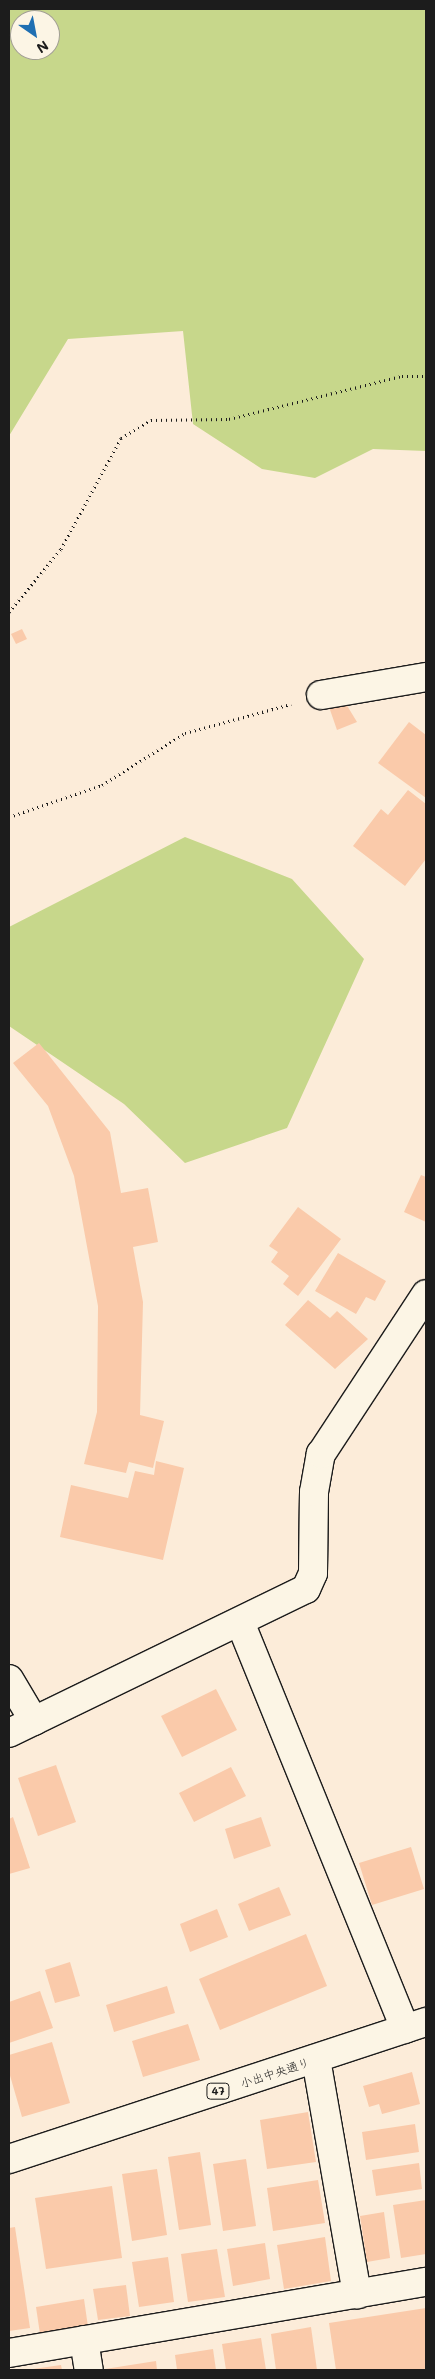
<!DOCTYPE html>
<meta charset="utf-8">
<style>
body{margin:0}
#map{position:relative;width:435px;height:2379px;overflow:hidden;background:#fcecd9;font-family:Mali,"Klee One",sans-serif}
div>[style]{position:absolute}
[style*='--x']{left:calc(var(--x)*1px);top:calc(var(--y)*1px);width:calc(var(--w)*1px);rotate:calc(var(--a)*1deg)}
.green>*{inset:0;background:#c7d78b}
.building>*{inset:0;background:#facaaa}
.path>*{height:3px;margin-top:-1.5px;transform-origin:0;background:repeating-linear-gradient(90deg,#1c1c1c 0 1px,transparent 0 5px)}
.roads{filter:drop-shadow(1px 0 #1c1c1c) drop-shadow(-1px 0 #1c1c1c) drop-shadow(0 1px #1c1c1c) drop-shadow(0 -1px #1c1c1c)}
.street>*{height:28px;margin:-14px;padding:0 14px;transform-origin:14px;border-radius:14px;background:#fcf5e5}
.primary>*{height:28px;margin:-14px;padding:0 14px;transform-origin:14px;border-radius:14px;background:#fcf5e5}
span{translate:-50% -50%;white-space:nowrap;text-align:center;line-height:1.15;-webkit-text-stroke:5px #fcf5e5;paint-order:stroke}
.shield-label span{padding:1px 4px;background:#fcf5e5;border:1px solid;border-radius:4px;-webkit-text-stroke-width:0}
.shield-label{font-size:11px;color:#1c1c1c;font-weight:700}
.street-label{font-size:12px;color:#1c1c1c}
.frame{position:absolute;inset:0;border:10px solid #1c1c1c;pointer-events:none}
.north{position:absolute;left:10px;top:10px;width:50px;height:50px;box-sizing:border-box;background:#fcf5e5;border:1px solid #a29e95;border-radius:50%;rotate:147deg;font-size:14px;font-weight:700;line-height:20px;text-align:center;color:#1c1c1c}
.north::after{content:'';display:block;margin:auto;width:18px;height:22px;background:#1f6fb2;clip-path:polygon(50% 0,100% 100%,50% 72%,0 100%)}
</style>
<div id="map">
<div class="green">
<div style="clip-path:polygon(evenodd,9px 9px,426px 9px,426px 451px,373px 449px,315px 478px,262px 469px,193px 424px,183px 331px,68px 339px,9px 436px,9px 9px,20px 20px,50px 20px,50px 50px,20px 50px,20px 20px)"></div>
<div style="clip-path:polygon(185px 837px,292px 879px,364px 959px,287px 1128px,185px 1163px,124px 1104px,9px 1026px,9px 927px)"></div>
</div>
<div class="building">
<div style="clip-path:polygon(22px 629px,27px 639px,16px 644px,11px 634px)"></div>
<div style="clip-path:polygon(343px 699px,357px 722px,337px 730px,328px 704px)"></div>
<div style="clip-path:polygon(409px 722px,426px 735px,426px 798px,378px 763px)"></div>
<div style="clip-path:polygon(408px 790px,426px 804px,426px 859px,405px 886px,353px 846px,381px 809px,388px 815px)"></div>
<div style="clip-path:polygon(39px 1043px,110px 1132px,121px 1193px,148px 1188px,158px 1242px,133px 1247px,143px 1302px,140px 1415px,164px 1421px,153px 1468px,129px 1462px,126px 1473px,84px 1464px,97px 1412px,98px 1306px,74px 1176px,48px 1106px,13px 1063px)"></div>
<div style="clip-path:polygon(421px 1175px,426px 1177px,426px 1222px,404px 1212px)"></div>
<div style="clip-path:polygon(298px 1207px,341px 1239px,298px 1296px,283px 1284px,289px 1276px,271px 1262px,278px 1252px,269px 1246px)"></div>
<div style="clip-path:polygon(338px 1253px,386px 1281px,375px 1301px,366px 1297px,356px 1314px,315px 1291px)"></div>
<div style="clip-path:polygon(308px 1300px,330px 1318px,337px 1311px,368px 1339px,335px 1369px,285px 1325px)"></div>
<div style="clip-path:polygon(156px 1461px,184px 1468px,163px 1560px,60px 1537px,71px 1485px,128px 1498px,135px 1471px,154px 1475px)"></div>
<div style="clip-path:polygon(216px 1689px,237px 1730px,182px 1757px,161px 1716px)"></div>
<div style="clip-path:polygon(56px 1765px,76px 1822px,38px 1836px,18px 1778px)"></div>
<div style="clip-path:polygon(231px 1767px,246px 1796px,194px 1822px,179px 1793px)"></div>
<div style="clip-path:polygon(13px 1817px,30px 1868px,9px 1874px,9px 1819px)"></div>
<div style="clip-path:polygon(261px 1817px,271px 1846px,234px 1859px,225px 1829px)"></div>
<div style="clip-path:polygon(411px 1847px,424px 1889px,372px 1905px,359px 1863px)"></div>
<div style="clip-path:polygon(279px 1887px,291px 1915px,249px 1931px,238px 1904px)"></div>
<div style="clip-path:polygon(217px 1909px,228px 1937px,190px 1952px,180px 1924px)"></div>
<div style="clip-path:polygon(306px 1934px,327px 1986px,220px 2030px,199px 1979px)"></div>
<div style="clip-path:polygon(70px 1962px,80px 1996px,55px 2003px,45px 1970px)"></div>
<div style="clip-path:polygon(167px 1986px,175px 2013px,114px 2032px,106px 2005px)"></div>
<div style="clip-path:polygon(40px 1991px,53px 2028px,9px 2043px,9px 2002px)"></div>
<div style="clip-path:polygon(188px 2024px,200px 2060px,143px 2077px,132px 2041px)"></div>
<div style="clip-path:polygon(52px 2042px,70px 2103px,22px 2117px,9px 2072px,9px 2055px)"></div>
<div style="clip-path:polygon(412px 2072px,420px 2104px,382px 2114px,379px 2104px,369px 2107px,363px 2086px)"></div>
<div style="clip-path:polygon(308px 2112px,316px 2162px,267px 2169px,260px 2120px)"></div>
<div style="clip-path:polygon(415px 2124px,419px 2152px,366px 2160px,362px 2132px)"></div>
<div style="clip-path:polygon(200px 2152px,211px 2225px,179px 2230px,168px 2157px)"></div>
<div style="clip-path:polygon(246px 2159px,256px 2226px,223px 2231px,213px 2164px)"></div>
<div style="clip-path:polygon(419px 2163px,422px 2189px,376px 2196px,372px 2170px)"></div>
<div style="clip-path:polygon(157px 2169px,167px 2235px,132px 2241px,122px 2174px)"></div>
<div style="clip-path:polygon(318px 2180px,325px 2223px,273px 2231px,267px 2188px)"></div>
<div style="clip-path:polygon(112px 2186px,122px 2258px,46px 2269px,35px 2198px)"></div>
<div style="clip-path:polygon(426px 2200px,426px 2254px,401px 2258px,393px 2205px)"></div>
<div style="clip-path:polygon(384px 2212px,390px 2258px,367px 2262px,360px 2216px)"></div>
<div style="clip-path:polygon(15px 2227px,30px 2328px,9px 2331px,9px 2228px)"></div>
<div style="clip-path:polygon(325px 2237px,331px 2281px,284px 2289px,277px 2245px)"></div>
<div style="clip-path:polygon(265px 2243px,270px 2279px,233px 2286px,227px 2249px)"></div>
<div style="clip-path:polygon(217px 2249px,225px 2297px,188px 2302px,181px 2254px)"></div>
<div style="clip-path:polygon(168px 2257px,174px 2302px,139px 2307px,132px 2262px)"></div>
<div style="clip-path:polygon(126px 2285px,130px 2316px,98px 2320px,93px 2289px)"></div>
<div style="clip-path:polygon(84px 2299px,88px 2327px,40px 2334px,36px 2307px)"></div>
<div style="clip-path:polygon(426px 2308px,426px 2370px,336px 2370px,329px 2323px)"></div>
<div style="clip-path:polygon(311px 2327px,317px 2370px,276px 2370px,271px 2334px)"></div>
<div style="clip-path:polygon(261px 2338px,266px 2370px,226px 2370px,222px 2344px)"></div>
<div style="clip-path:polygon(213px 2349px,216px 2370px,177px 2370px,175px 2355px)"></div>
<div style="clip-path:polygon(156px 2361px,157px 2370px,105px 2370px,105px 2369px)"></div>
<div style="clip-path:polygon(61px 2365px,62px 2370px,33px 2370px,33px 2369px)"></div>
</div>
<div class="path">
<div style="--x:9;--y:612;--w:82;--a:-50.5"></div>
<div style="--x:61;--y:549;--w:126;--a:-61.6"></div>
<div style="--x:121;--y:438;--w:35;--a:-31"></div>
<div style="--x:151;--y:420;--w:78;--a:-0.7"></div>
<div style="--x:229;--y:419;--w:178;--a:-14"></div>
<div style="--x:402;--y:376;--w:24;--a:0"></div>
<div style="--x:9;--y:817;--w:98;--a:-19"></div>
<div style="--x:102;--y:785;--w:98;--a:-32.1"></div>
<div style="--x:185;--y:733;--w:110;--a:-15.3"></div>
</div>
<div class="roads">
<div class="street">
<div style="--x:321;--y:695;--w:107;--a:-9.7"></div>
<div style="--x:240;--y:1622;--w:439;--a:67.9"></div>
<div style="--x:9;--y:1679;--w:49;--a:59.2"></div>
<div style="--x:9;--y:1733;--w:330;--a:-25.9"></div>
<div style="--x:306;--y:1589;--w:17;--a:-66"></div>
<div style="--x:313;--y:1573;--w:81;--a:-89.3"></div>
<div style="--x:314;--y:1492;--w:39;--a:-80"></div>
<div style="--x:321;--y:1454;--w:191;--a:-56.7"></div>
<div style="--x:316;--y:2059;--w:239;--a:80.1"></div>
<div style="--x:84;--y:2340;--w:30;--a:81"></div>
<div style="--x:9;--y:2353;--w:423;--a:-9.7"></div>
</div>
<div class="primary">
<div style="--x:9;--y:2159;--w:439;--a:-18.2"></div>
</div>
</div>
<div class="shield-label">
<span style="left:218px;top:2091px">47</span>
</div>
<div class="street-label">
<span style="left:275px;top:2073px;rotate:-18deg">小出中央通り</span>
</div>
<div class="frame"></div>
<div class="north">N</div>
</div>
